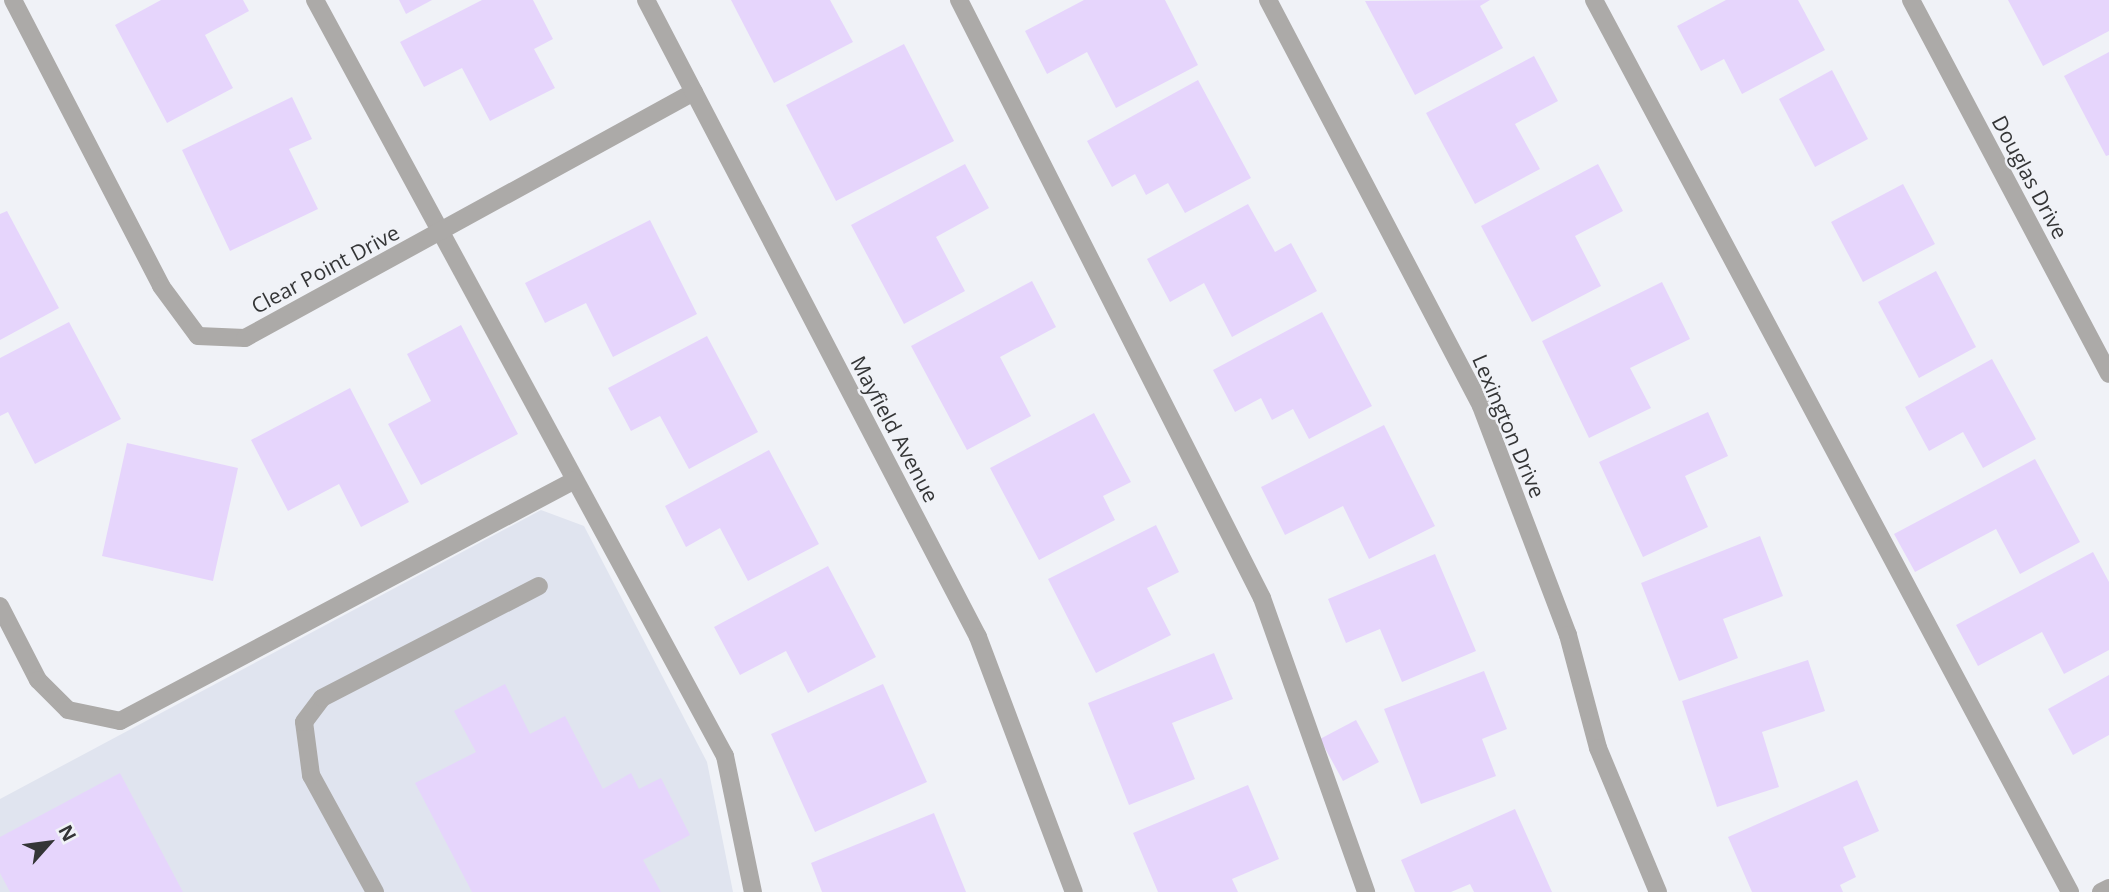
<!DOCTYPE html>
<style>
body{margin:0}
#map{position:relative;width:2109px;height:892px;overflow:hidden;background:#f0f2f7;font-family:"Open Sans",sans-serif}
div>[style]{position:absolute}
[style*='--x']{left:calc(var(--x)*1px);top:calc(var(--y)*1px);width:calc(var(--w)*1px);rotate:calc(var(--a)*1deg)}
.built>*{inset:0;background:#e0e4ef}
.building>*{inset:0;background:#e6d5fc}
.service>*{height:18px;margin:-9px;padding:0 9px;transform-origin:9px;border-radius:9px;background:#acaaa8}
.minor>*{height:18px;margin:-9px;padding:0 9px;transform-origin:9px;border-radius:9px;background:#acaaa8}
.tertiary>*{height:18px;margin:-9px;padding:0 9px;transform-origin:9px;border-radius:9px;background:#acaaa8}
span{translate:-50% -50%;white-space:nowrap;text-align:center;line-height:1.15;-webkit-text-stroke:5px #f0f2f7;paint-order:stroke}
.street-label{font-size:21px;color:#343536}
.north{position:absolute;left:14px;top:808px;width:70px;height:70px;-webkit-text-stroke:5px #f0f2f7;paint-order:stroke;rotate:62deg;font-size:19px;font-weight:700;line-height:28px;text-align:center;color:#343536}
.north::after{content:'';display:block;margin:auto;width:24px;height:32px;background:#343536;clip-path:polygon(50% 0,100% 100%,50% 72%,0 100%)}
</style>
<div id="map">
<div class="built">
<div style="clip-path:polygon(541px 510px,584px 526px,707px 762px,733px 892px,0 892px,0 799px)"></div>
</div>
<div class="building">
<div style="clip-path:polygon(161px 0,243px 0,249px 11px,205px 35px,233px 88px,167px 123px,115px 25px)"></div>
<div style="clip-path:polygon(399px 0,432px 0,406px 14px)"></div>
<div style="clip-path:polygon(482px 0,533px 0,553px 39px,534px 49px,555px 88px,490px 121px,462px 68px,424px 87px,400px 42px)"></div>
<div style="clip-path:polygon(731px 0,830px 0,853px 42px,774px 83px)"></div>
<div style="clip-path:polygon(1084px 0,1165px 0,1198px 65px,1116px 108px,1087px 52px,1047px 74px,1025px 31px)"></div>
<div style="clip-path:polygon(1490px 0,1480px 6px,1503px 48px,1415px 95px,1365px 1px)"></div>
<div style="clip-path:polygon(1726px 0,1798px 0,1825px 50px,1742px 94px,1724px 59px,1701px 71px,1677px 26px)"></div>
<div style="clip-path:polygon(2008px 0,2109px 0,2109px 31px,2043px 66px)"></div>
<div style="clip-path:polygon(904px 44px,954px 141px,836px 201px,786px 105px)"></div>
<div style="clip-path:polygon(2109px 52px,2109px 155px,2106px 156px,2064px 76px)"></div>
<div style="clip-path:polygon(1534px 56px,1558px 101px,1515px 124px,1540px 169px,1475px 204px,1426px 113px)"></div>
<div style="clip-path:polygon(1832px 70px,1868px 139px,1815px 167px,1779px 99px)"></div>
<div style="clip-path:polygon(1198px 80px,1251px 178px,1185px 213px,1168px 183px,1146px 195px,1135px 174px,1112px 187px,1087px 141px)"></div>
<div style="clip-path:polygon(292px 97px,312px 139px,289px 149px,318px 209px,230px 251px,182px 150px)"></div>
<div style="clip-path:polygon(965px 164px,989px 208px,936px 237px,965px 291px,904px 324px,851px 225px)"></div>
<div style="clip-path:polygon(1598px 164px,1623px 211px,1575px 236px,1601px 286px,1532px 322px,1481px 226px)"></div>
<div style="clip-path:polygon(1903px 184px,1935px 244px,1863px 282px,1831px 222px)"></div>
<div style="clip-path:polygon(1248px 204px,1275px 252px,1291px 243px,1317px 291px,1232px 337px,1204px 283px,1170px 302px,1147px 259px)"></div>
<div style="clip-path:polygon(7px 211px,59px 308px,0 340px,0 214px)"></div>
<div style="clip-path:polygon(650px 220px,697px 314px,613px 357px,586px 303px,545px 323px,525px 283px)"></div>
<div style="clip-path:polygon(1936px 271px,1976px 347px,1919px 378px,1878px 302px)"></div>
<div style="clip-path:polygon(1032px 281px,1056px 327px,1000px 357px,1031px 416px,967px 450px,911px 346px)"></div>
<div style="clip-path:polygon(1662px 282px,1690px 339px,1630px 368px,1651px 408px,1589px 438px,1542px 341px)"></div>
<div style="clip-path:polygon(1322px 312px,1372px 406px,1309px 439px,1293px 409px,1272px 420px,1261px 398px,1235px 412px,1213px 370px)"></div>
<div style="clip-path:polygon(69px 322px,121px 419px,35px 464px,8px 412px,0 416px,0 358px)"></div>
<div style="clip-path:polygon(461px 325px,518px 434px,421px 485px,388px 424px,431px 401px,407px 354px)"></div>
<div style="clip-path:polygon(707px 336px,758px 432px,689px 469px,660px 416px,631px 431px,608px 388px)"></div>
<div style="clip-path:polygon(1992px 359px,2036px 439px,1983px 468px,1963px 432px,1929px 451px,1905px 407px)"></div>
<div style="clip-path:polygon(350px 388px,409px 502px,361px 527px,339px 484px,288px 511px,251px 440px)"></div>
<div style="clip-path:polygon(1708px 412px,1728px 456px,1685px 476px,1708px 527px,1643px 557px,1599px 462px)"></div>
<div style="clip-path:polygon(1094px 413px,1131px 482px,1103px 496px,1115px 520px,1039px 560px,990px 468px)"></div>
<div style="clip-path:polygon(1384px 425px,1435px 526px,1369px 559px,1343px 506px,1285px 535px,1261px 487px)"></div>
<div style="clip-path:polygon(127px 443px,238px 468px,213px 581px,102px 556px)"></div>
<div style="clip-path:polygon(769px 450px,819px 544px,748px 581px,720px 528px,686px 547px,665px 506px)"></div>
<div style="clip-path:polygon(2035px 459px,2080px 542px,2020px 574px,1996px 529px,1915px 572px,1894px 534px)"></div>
<div style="clip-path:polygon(1156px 525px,1179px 572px,1147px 588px,1171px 635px,1096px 673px,1048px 579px)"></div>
<div style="clip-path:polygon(1760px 536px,1783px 596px,1723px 619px,1738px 658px,1679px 681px,1641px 583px)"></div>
<div style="clip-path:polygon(2093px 552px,2109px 582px,2109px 650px,2064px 674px,2042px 632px,1978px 666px,1956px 625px)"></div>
<div style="clip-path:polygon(1435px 554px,1476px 651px,1402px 682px,1380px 629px,1346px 643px,1328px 599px)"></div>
<div style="clip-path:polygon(828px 566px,876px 657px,808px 693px,786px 651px,740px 675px,714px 627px)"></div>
<div style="clip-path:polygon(1214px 653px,1233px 699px,1172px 723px,1195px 779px,1129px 805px,1088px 703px)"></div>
<div style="clip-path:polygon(1808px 660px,1825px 711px,1762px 732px,1779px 787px,1717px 807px,1682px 701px)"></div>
<div style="clip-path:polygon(1484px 671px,1507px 729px,1482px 739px,1496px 776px,1421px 804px,1384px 709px)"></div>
<div style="clip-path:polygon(2109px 675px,2109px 735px,2073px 755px,2048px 709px)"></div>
<div style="clip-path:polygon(505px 684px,530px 734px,565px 716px,603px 789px,631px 773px,639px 789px,661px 778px,690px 835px,643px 860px,661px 892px,472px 892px,415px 783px,476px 752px,454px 711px)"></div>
<div style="clip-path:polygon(883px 684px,927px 782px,815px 832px,771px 734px)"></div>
<div style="clip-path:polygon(1356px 720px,1379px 762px,1343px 781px,1320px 739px)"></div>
<div style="clip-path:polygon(120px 773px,183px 892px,10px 892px,0 873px,0 837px)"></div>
<div style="clip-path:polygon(1857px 780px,1879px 831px,1843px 847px,1856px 877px,1840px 885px,1843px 892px,1752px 892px,1728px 837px)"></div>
<div style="clip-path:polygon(1248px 785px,1279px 859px,1232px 879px,1238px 892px,1158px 892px,1133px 833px)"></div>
<div style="clip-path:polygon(1515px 809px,1552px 892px,1474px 892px,1470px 884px,1451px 892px,1415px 892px,1401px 860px)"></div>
<div style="clip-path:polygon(934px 813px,966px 892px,822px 892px,811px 863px)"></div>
</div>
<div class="service">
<div style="--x:315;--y:0;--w:860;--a:61.53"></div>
<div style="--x:725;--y:756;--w:139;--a:78.4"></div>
<div style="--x:959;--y:0;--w:670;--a:63.13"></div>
<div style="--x:1262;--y:598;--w:312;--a:70.5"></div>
<div style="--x:1594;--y:0;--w:1011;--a:61.91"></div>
<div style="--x:0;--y:606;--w:83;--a:62.8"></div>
<div style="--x:38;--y:680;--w:42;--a:45"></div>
<div style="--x:68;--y:710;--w:53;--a:11.9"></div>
<div style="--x:120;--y:721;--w:513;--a:-27.91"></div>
<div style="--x:375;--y:892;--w:133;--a:-118.7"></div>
<div style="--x:311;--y:775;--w:53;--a:-97.5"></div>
<div style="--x:304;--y:722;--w:30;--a:-53"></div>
<div style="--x:322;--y:698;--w:244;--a:-27.3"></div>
</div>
<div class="minor">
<div style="--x:13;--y:0;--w:322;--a:62.6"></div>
<div style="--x:161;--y:286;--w:62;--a:53.5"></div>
<div style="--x:198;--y:336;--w:47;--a:2.4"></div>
<div style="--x:245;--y:338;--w:512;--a:-28.72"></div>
<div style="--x:646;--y:0;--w:718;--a:62.47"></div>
<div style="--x:978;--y:637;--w:272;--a:69.4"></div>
<div style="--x:1268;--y:0;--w:458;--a:62.3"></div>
<div style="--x:1481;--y:406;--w:245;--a:69.2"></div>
<div style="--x:1568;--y:635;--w:117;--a:75.1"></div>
<div style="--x:1598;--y:748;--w:156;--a:67.4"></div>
<div style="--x:1911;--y:0;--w:423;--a:62.1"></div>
</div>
<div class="tertiary">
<div style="--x:2101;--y:892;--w:9;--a:-27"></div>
</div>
<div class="street-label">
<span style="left:2030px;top:177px;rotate:62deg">Douglas Drive</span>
<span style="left:325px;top:269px;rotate:-28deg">Clear Point Drive</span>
<span style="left:1509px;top:426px;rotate:67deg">Lexington Drive</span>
<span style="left:895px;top:429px;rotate:62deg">Mayfield Avenue</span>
</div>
<div class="north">N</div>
</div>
